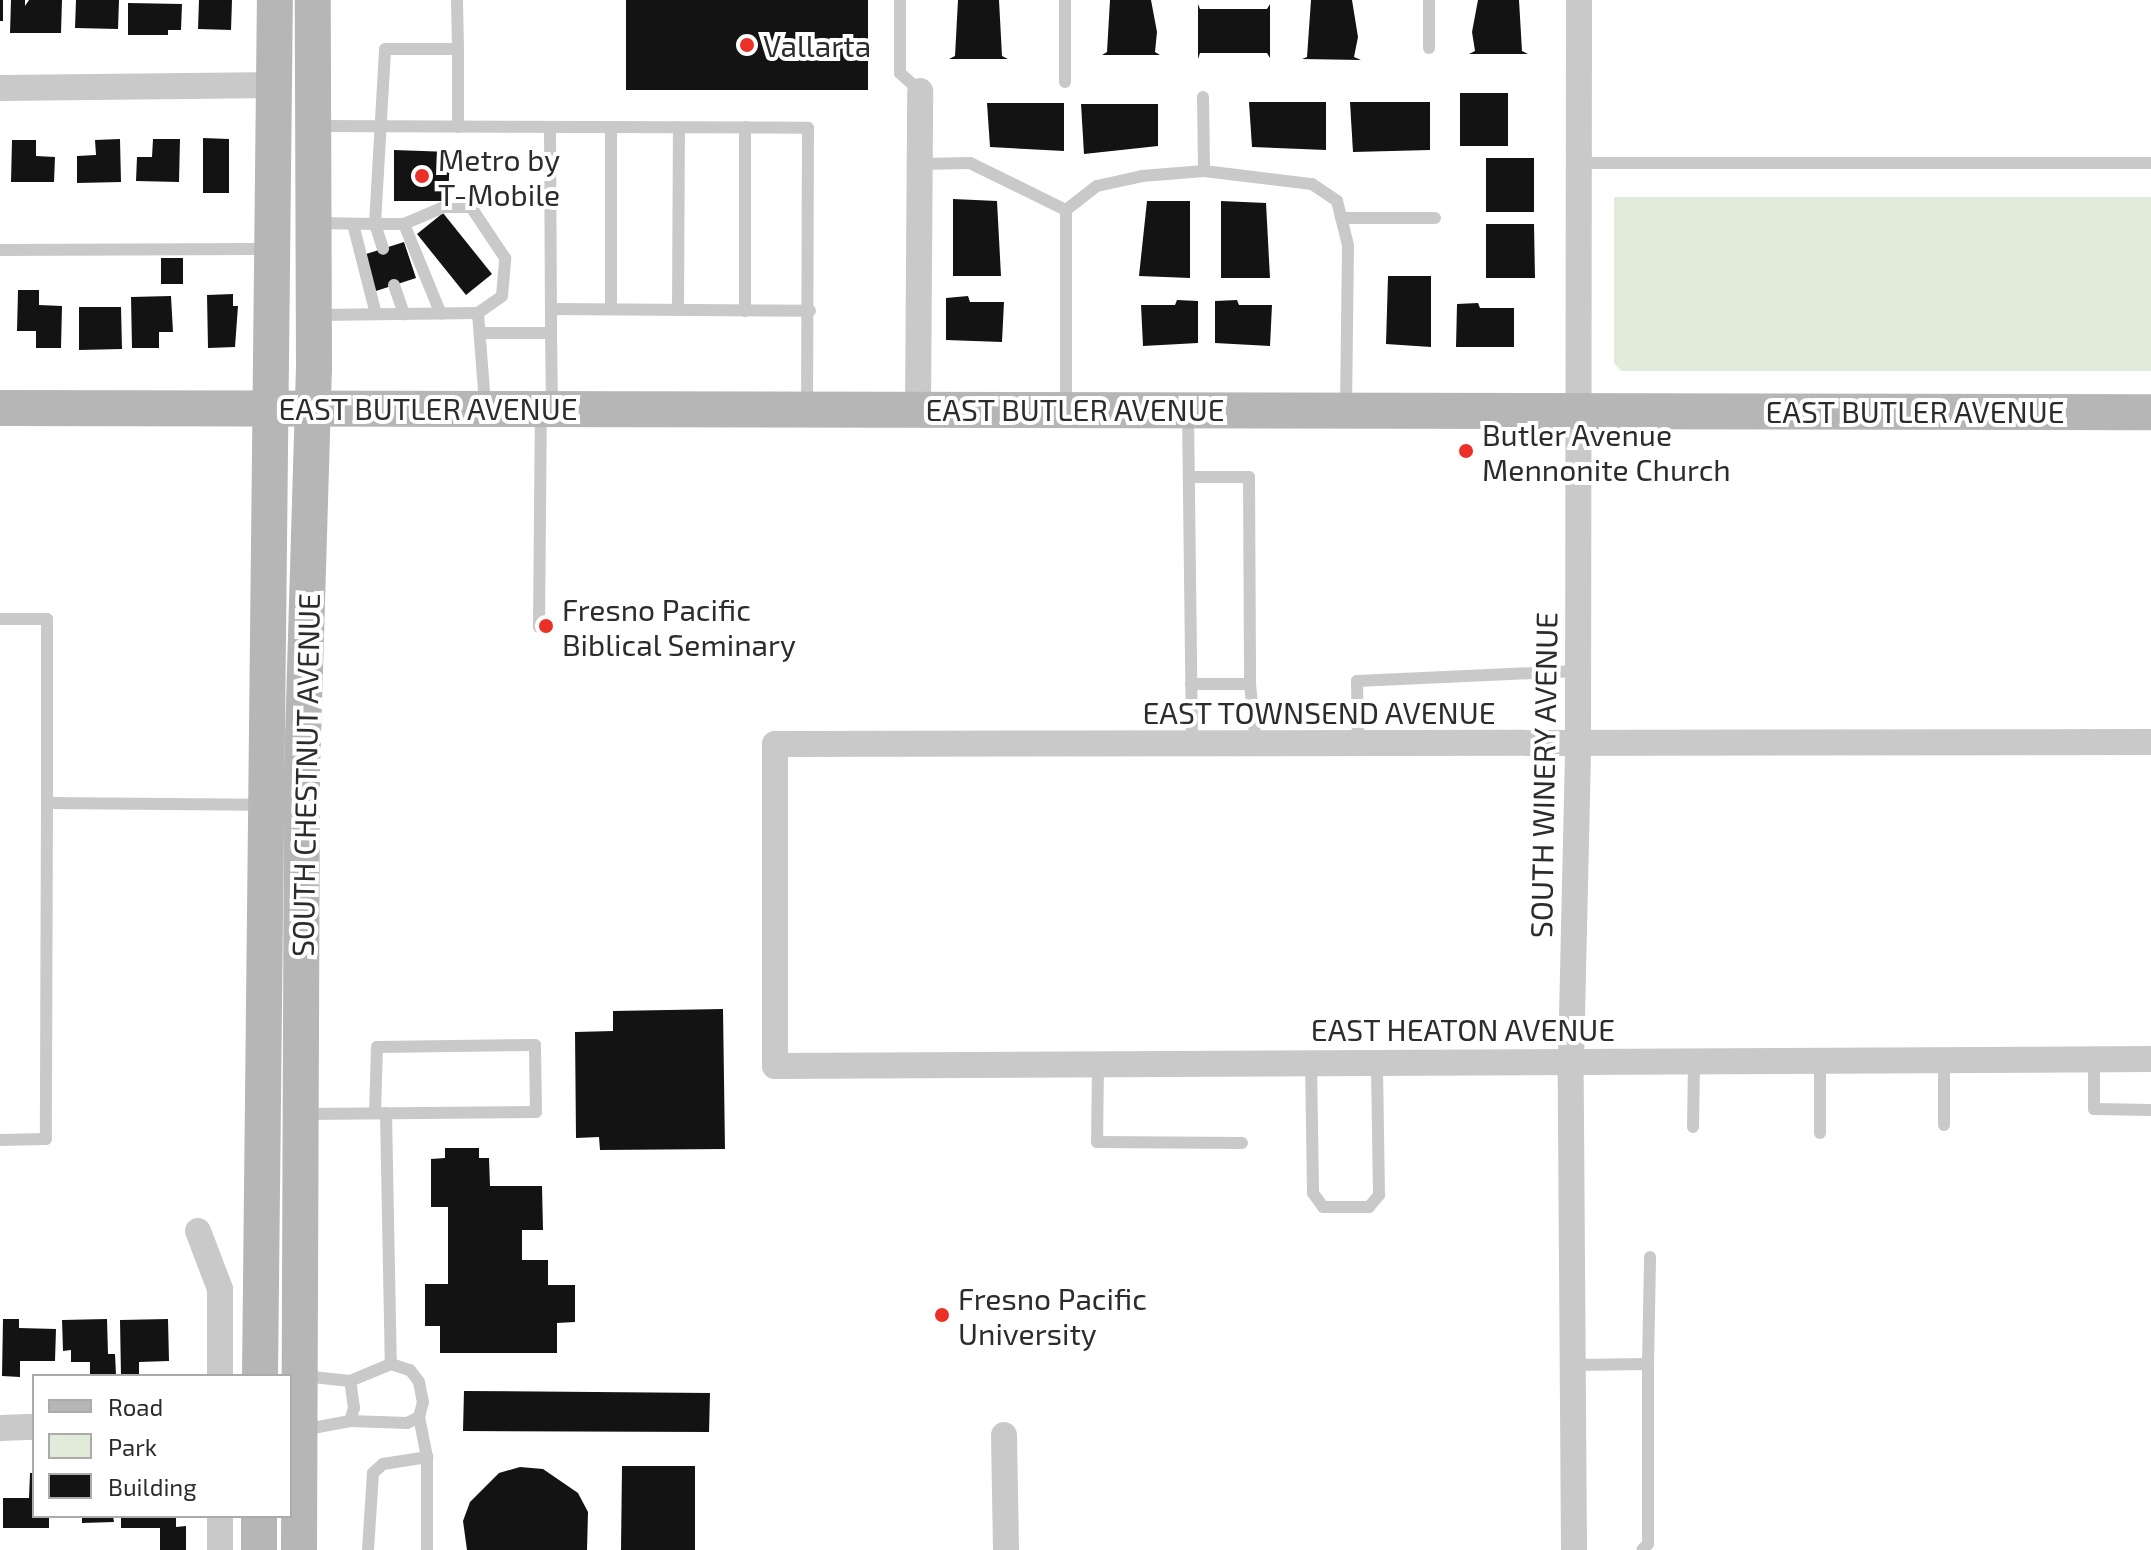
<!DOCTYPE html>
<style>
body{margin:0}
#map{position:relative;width:2151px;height:1550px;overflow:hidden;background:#fff;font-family:"Exo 2",sans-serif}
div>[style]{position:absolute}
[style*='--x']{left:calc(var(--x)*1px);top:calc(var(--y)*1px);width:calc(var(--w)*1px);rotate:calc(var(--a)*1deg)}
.green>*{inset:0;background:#e0ebd9}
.building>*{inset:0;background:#131313}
.lane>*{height:12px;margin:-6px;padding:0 6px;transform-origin:6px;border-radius:6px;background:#c9c9c9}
.street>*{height:26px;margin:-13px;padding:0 13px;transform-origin:13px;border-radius:13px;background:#c9c9c9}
.secondary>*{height:36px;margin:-18px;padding:0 18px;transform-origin:18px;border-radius:18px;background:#b6b6b6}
.dots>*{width:22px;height:22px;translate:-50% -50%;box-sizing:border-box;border:4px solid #fff;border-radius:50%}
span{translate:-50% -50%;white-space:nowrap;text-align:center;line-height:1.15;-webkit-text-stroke:8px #fff;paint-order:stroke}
.poi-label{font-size:30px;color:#2c2c2c}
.left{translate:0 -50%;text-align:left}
.street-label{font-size:30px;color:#2c2c2c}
.legend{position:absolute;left:32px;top:1374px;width:260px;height:144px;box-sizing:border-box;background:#fff;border:2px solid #ababab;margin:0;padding:10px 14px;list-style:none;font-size:24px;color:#2c2c2c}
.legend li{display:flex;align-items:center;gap:16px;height:40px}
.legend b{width:40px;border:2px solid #ababab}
</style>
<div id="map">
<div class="green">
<div style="clip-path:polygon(1614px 197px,2151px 197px,2151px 371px,1621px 371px,1614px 363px)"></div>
</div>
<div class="building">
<div style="clip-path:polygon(0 0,3px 0,3px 21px,0 21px)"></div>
<div style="clip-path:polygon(11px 0,25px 0,25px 6px,29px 0,62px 0,61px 33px,10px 33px)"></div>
<div style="clip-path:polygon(76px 0,119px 0,118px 29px,75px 28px)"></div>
<div style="clip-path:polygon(199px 0,232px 0,231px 30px,198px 29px)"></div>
<div style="clip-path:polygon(626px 0,868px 0,868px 90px,626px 90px)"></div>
<div style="clip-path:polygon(958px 0,999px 0,1002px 56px,1008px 59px,949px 59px,955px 56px)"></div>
<div style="clip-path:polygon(1110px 0,1151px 0,1157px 32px,1155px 52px,1160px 55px,1102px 55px,1107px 52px)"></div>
<div style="clip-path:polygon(1311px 0,1352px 0,1358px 37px,1354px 57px,1361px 60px,1302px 59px,1307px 57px)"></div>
<div style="clip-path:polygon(1478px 0,1519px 0,1522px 51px,1528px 54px,1469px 54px,1475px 51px,1472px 32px)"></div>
<div style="clip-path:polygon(128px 3px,182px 4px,181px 30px,168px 30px,168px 35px,128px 35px)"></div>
<div style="clip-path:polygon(1198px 4px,1200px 9px,1267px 9px,1270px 4px,1270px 58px,1267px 53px,1200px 53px,1198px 59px)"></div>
<div style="clip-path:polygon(1460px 93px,1508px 93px,1508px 146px,1460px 146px)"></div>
<div style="clip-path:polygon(1249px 102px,1326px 102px,1326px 150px,1252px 147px)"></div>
<div style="clip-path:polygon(1350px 102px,1430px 102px,1430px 150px,1353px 152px)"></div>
<div style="clip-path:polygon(987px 103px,1064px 103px,1064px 151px,990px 147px)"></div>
<div style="clip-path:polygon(1081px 104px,1158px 104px,1158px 146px,1084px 154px)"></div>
<div style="clip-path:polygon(203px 138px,229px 139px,229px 193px,203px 193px)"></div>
<div style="clip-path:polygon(120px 139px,121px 182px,77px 183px,77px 156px,96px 155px,95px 140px)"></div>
<div style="clip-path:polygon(153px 139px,180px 139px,179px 182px,136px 181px,137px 157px,152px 157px)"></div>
<div style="clip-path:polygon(12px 140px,36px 140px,36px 156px,55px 157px,54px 182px,11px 182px)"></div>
<div style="clip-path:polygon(394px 150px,450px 152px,448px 201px,394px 201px)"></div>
<div style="clip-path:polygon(1486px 158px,1534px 158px,1534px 212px,1486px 212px)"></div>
<div style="clip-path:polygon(953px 199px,997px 201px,1001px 276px,953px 276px)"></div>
<div style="clip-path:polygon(1147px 201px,1190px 201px,1190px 278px,1139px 276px)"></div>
<div style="clip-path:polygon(1221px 201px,1266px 203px,1270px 278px,1221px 278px)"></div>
<div style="clip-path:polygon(443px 213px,492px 274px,466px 295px,417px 234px)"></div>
<div style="clip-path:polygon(1486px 224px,1534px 224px,1535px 278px,1486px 278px)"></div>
<div style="clip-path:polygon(404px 242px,416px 278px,376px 291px,363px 255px)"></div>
<div style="clip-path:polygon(161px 258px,183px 258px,183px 284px,161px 284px)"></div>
<div style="clip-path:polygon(1388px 276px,1431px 276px,1431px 347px,1386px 344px)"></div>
<div style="clip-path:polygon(18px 290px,39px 290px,39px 305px,62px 306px,61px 348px,36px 348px,36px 331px,17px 331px)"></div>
<div style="clip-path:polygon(233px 294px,233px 306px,238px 306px,235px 347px,208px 348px,207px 295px)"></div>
<div style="clip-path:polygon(171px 296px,173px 332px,159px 332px,159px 348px,132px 348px,131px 297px)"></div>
<div style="clip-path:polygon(968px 296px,970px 302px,1004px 302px,1002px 342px,946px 340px,946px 298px)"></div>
<div style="clip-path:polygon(1177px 300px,1198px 301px,1198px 343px,1143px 346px,1141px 305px,1175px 305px)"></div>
<div style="clip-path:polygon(1237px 300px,1239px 305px,1272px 305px,1270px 346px,1215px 343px,1215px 301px)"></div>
<div style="clip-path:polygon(1478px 303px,1480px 308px,1514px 308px,1514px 347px,1456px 347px,1457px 304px)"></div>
<div style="clip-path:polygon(79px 307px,121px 307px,122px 349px,79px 350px)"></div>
<div style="clip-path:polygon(723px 1009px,725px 1149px,600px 1150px,599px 1137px,576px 1138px,575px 1032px,613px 1031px,613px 1011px)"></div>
<div style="clip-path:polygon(445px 1148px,479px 1148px,479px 1158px,489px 1158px,490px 1186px,542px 1186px,543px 1230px,522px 1230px,522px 1260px,548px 1260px,548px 1285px,575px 1285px,575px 1322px,557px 1323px,557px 1353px,440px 1353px,440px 1326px,425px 1326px,425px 1284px,448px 1284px,448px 1207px,431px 1207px,431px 1159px,445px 1158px)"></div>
<div style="clip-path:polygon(3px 1319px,19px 1319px,19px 1328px,56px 1329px,55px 1361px,20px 1361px,20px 1377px,2px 1376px)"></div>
<div style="clip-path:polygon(107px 1319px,108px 1354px,115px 1354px,116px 1375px,90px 1375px,90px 1362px,71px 1362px,71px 1350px,63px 1351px,62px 1320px)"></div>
<div style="clip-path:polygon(168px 1319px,169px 1361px,139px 1362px,139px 1376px,121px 1376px,120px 1320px)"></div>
<div style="clip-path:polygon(464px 1391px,710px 1393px,709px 1432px,463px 1431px)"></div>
<div style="clip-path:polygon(622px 1466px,695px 1466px,695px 1550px,621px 1550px)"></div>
<div style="clip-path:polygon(520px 1467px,543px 1469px,578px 1493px,588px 1512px,587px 1550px,467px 1550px,463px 1521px,470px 1502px,499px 1473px)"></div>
<div style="clip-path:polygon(30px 1473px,34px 1473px,34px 1516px,49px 1516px,49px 1528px,3px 1528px,3px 1498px,29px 1498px)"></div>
<div style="clip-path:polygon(82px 1516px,113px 1516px,114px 1522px,82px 1523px)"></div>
<div style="clip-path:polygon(121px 1516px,176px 1516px,176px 1527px,186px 1526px,186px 1550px,160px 1550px,160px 1528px,121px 1528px)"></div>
</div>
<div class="lane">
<div style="--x:900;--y:0;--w:73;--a:90"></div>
<div style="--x:900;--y:73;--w:27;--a:42"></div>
<div style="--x:1065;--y:0;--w:82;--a:90"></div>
<div style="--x:1429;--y:0;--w:48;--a:90"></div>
<div style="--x:458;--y:49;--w:78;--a:90"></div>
<div style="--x:1203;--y:97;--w:74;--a:89.2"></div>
<div style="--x:317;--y:126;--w:491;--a:0.2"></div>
<div style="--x:808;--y:128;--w:278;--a:90.2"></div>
<div style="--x:550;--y:127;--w:206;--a:89.7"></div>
<div style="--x:611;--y:127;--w:182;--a:90"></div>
<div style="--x:745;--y:127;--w:184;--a:90"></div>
<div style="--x:1578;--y:163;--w:573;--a:0"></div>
<div style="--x:920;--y:164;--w:50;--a:-1.1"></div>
<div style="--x:970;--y:163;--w:107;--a:26.1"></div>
<div style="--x:1066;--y:210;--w:196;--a:90"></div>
<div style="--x:1066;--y:210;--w:39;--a:-38"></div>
<div style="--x:1097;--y:186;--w:46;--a:-12.5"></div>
<div style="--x:1142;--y:176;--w:62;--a:-4.6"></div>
<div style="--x:1204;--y:171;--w:109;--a:6.9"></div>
<div style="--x:1312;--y:184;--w:30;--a:34"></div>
<div style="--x:1337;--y:201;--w:45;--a:76"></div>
<div style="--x:1348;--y:245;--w:161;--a:90.7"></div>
<div style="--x:1341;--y:218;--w:94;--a:0"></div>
<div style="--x:316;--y:223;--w:59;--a:1"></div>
<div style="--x:375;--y:224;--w:175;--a:-86.7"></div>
<div style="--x:385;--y:49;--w:73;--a:0"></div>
<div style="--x:458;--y:49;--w:49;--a:-91.2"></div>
<div style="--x:353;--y:224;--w:93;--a:75.7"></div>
<div style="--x:404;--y:224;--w:97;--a:67.7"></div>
<div style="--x:0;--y:250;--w:269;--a:-0.2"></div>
<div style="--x:394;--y:285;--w:31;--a:71"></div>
<div style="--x:552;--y:309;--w:258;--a:0.4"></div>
<div style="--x:678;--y:310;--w:183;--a:-89.7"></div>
<div style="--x:478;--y:313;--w:92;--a:85.6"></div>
<div style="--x:317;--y:315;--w:161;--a:-0.7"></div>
<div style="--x:478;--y:313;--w:29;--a:-35"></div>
<div style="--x:502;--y:296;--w:38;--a:-85"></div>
<div style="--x:505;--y:258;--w:61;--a:-123.7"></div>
<div style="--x:471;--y:207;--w:27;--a:180"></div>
<div style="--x:444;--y:207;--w:43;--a:157"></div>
<div style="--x:404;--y:224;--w:29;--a:180"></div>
<div style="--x:375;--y:224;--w:26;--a:72"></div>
<div style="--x:481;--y:333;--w:70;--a:0"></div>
<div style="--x:551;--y:333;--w:71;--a:89.2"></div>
<div style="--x:1188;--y:412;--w:332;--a:89.3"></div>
<div style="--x:1189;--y:477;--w:60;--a:0"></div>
<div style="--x:1249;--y:477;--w:207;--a:89.7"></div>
<div style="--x:1250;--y:684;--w:60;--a:84.3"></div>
<div style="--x:0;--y:619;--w:47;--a:0"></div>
<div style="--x:47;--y:619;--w:184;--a:90"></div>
<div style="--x:47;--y:803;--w:336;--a:90.2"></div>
<div style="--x:46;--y:1139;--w:46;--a:178.8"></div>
<div style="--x:539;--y:627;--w:216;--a:-89.5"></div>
<div style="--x:1191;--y:684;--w:59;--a:0"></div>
<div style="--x:1358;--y:744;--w:63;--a:-90.9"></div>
<div style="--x:1357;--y:681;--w:221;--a:-2.6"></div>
<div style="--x:47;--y:803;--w:216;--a:0.5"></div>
<div style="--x:1944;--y:1059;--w:66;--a:90"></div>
<div style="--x:2094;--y:1059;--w:50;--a:90"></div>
<div style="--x:2094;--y:1109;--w:57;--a:1"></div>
<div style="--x:1820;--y:1060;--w:73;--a:90"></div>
<div style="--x:1311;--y:1062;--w:131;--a:89.1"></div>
<div style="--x:1313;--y:1193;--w:17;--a:54"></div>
<div style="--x:1323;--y:1207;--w:46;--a:0"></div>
<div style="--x:1369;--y:1207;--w:16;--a:-50"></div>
<div style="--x:1379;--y:1195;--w:133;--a:-90.9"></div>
<div style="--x:1098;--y:1064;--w:78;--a:90.7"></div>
<div style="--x:1097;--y:1142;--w:145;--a:0.4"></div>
<div style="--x:386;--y:1113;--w:251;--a:88.9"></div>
<div style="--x:304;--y:1114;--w:232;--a:-0.5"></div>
<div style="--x:536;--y:1112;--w:67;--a:-90.9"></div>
<div style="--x:535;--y:1045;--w:158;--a:179.3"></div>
<div style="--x:377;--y:1047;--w:66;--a:91.7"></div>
<div style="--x:1693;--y:1127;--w:67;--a:-89.1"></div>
<div style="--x:1648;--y:1364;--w:107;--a:-88.9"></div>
<div style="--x:1573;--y:1365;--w:75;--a:-0.8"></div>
<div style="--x:1648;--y:1364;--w:180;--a:90"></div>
<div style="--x:1648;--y:1544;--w:8;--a:135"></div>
<div style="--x:350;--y:1381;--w:44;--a:-22.5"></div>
<div style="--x:391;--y:1364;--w:20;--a:18"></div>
<div style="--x:410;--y:1370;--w:15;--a:53"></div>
<div style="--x:419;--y:1382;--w:20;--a:79"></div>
<div style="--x:423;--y:1402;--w:16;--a:105"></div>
<div style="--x:419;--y:1417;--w:13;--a:153"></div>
<div style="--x:407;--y:1423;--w:57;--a:-178"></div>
<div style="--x:419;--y:1417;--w:41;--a:78.7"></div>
<div style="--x:302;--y:1430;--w:49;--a:-10.6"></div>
<div style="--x:350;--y:1421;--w:14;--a:-73"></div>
<div style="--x:354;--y:1408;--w:27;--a:-98"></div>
<div style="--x:350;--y:1381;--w:47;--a:-173.9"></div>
<div style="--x:368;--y:1550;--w:77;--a:-86.3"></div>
<div style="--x:373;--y:1473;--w:13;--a:-42"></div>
<div style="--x:383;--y:1464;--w:45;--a:-9"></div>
<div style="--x:427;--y:1457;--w:93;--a:90"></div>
</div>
<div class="street">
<div style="--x:0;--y:88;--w:275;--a:-0.6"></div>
<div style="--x:918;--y:409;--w:318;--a:-89.6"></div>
<div style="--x:2151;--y:742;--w:1376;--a:179.92"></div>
<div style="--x:775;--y:744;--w:322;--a:90"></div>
<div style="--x:775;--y:1066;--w:1376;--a:-0.29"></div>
<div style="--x:198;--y:1231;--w:62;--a:69.2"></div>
<div style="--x:220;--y:1289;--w:87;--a:90"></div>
<div style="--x:0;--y:1428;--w:34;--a:-2"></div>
<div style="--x:1004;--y:1435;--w:115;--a:89"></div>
<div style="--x:220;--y:1550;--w:34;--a:-90"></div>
<div style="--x:1574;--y:1550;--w:489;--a:-90.4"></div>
<div style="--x:1571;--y:1061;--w:317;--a:-88.7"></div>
<div style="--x:1578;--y:744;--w:744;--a:-89.92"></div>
</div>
<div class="secondary">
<div style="--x:0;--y:408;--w:2151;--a:0.11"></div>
<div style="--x:260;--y:1376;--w:1376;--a:-89.38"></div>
<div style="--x:259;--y:1550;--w:34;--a:-90"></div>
<div style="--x:299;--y:1550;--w:779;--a:-89.78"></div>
<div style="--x:302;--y:771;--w:405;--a:-88.3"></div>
<div style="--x:314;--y:366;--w:366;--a:-90.2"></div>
</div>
<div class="dots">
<div style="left:747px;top:45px;background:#eb3127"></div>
<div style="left:422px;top:176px;background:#eb3127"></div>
<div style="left:1466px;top:451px;background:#eb3127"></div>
<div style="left:546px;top:626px;background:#eb3127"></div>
<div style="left:942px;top:1315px;background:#eb3127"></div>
</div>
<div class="poi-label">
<span class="left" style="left:763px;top:45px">Vallarta</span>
<span class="left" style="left:438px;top:176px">Metro by<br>T-Mobile</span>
<span class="left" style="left:1482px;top:451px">Butler Avenue<br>Mennonite Church</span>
<span class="left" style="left:562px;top:626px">Fresno Pacific<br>Biblical Seminary</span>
<span class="left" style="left:958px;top:1315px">Fresno Pacific<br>University</span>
</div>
<div class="street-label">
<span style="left:428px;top:408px">EAST BUTLER AVENUE</span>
<span style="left:1075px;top:409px">EAST BUTLER AVENUE</span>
<span style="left:1915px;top:411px">EAST BUTLER AVENUE</span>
<span style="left:1319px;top:712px">EAST TOWNSEND AVENUE</span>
<span style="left:305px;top:775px;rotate:-89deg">SOUTH CHESTNUT AVENUE</span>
<span style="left:1543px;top:775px;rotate:-89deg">SOUTH WINERY AVENUE</span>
<span style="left:1463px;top:1029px">EAST HEATON AVENUE</span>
</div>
<ul class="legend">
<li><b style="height:10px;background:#b6b6b6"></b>Road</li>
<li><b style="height:22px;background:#e0ebd9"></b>Park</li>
<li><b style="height:22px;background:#131313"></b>Building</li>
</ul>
</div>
